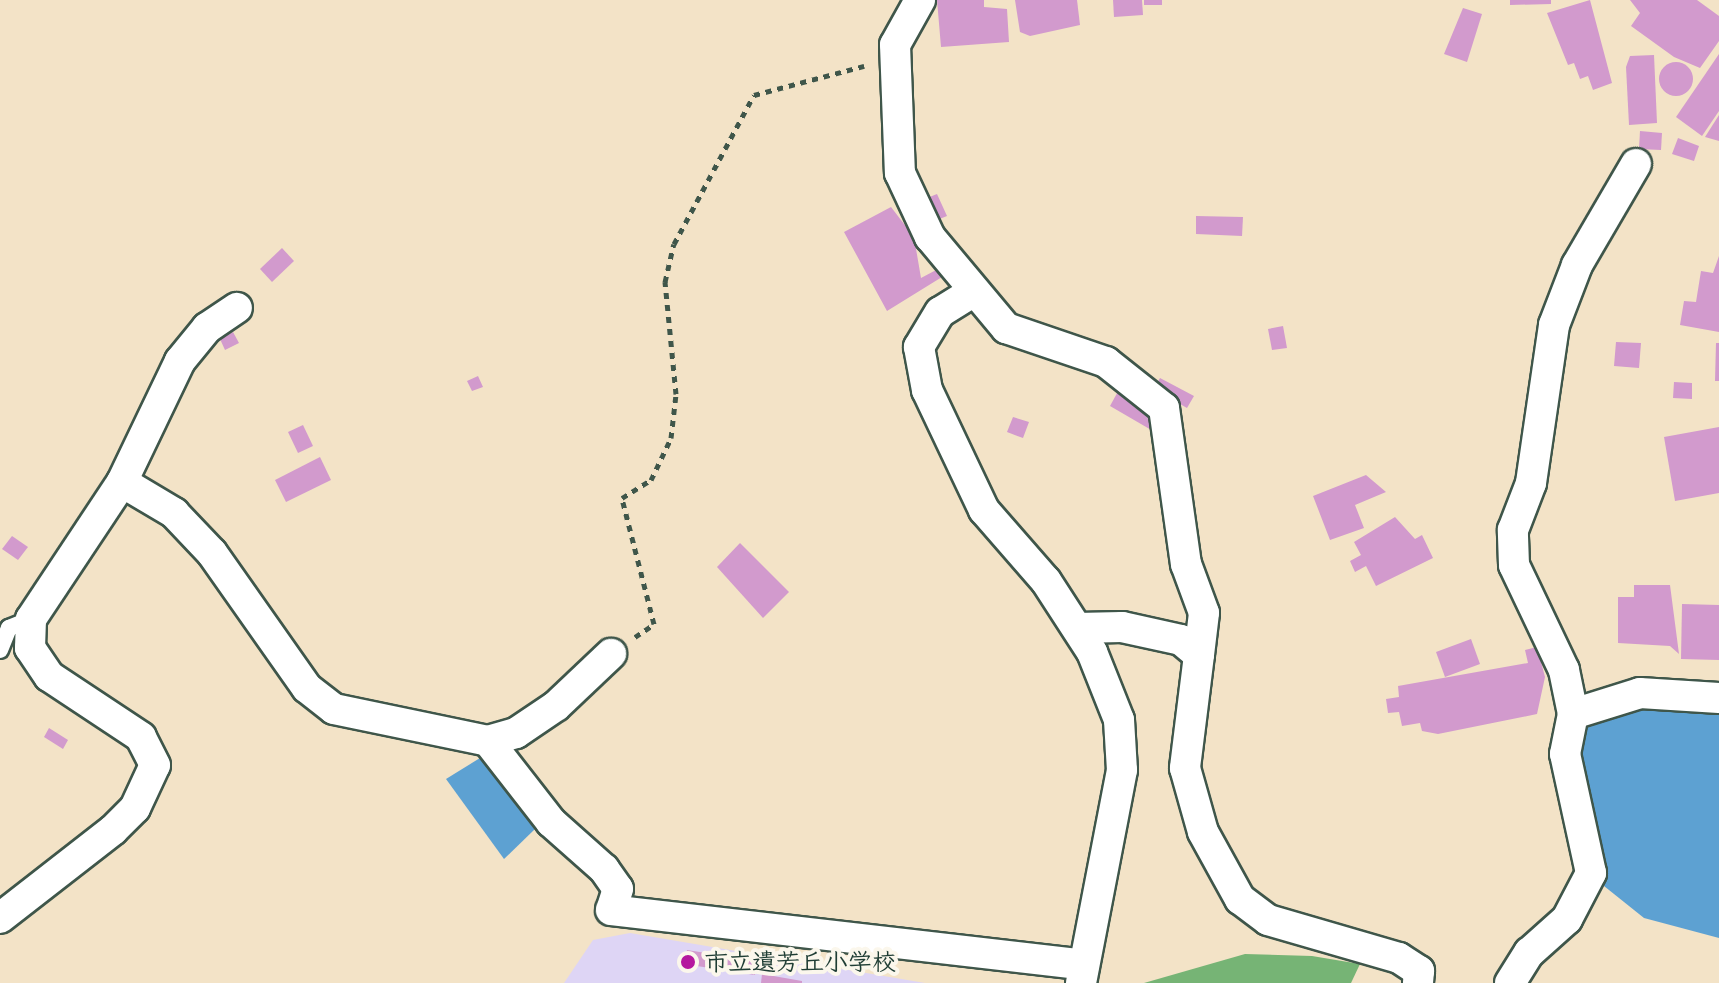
<!DOCTYPE html>
<meta charset="utf-8">
<style>
body{margin:0}
#map{position:relative;width:1719px;height:983px;overflow:hidden;background:#f3e3c7;font-family:Delius,"Klee One",sans-serif}
div>[style]{position:absolute}
[style*='--x']{left:calc(var(--x)*1px);top:calc(var(--y)*1px);width:calc(var(--w)*1px);rotate:calc(var(--a)*1deg)}
.built>*{inset:0;background:#ded5f5}
.forest>*{inset:0;background:#76b475}
.water>*{inset:0;background:#5da1d2}
.building>*{inset:0;background:#d29acd}
.round{border-radius:50%}
.path>*{height:5px;margin-top:-2.5px;transform-origin:0;background:repeating-linear-gradient(90deg,#3f564a 0 6px,transparent 0 12px)}
.roads{filter:drop-shadow(2px 0 #3f564a) drop-shadow(-2px 0 #3f564a) drop-shadow(0 2px #3f564a) drop-shadow(0 -2px #3f564a)}
.service>*{height:16px;margin:-8px;padding:0 8px;transform-origin:8px;border-radius:8px;background:#fff}
.minor>*{height:30px;margin:-15px;padding:0 15px;transform-origin:15px;border-radius:15px;background:#fff}
.dots>*{width:22px;height:22px;translate:-50% -50%;box-sizing:border-box;border:4px solid #fbf7ec;border-radius:50%}
span{translate:-50% -50%;white-space:nowrap;text-align:center;line-height:1.15;-webkit-text-stroke:8px #fbf7ec;paint-order:stroke}
.poi-label{font-size:24px;color:#1f3d34;font-weight:700}
.left{translate:0 -50%;text-align:left}
</style>
<div id="map">
<div class="built">
<div style="clip-path:polygon(630px 933px,925px 983px,564px 983px,593px 940px)"></div>
</div>
<div class="forest">
<div style="clip-path:polygon(1245px 954px,1312px 956px,1360px 964px,1351px 983px,1144px 983px)"></div>
</div>
<div class="water">
<div style="clip-path:polygon(1660px 703px,1719px 707px,1719px 938px,1644px 918px,1599px 882px,1604px 859px,1577px 749px,1588px 724px)"></div>
<div style="clip-path:polygon(480px 758px,535px 829px,504px 859px,446px 779px)"></div>
</div>
<div class="building">
<div style="clip-path:polygon(937px 0,984px 0,984px 7px,1007px 9px,1009px 42px,941px 47px)"></div>
<div style="clip-path:polygon(1015px 0,1077px 0,1080px 25px,1030px 36px,1020px 32px)"></div>
<div style="clip-path:polygon(1113px 0,1142px 0,1143px 15px,1114px 17px)"></div>
<div style="clip-path:polygon(1144px 0,1162px 0,1162px 5px,1144px 5px)"></div>
<div style="clip-path:polygon(1510px 0,1551px 0,1551px 4px,1510px 5px)"></div>
<div style="clip-path:polygon(1590px 0,1612px 83px,1593px 90px,1588px 76px,1580px 79px,1574px 63px,1568px 65px,1547px 13px)"></div>
<div style="clip-path:polygon(1630px 0,1697px 0,1719px 16px,1719px 41px,1700px 68px,1674px 57px,1631px 26px,1640px 13px)"></div>
<div style="clip-path:polygon(1463px 8px,1482px 14px,1467px 62px,1444px 54px)"></div>
<div style="clip-path:polygon(1719px 54px,1719px 111px,1702px 136px,1676px 117px)"></div>
<div style="clip-path:polygon(1654px 55px,1657px 123px,1629px 125px,1626px 67px,1630px 56px)"></div>
<div class="round" style="left:1659px;top:62px;width:34px;height:34px"></div>
<div style="clip-path:polygon(1719px 115px,1719px 141px,1705px 137px)"></div>
<div style="clip-path:polygon(1640px 131px,1662px 133px,1661px 150px,1639px 149px)"></div>
<div style="clip-path:polygon(1678px 138px,1699px 146px,1694px 161px,1672px 154px)"></div>
<div style="clip-path:polygon(937px 194px,947px 216px,932px 222px,922px 200px)"></div>
<div style="clip-path:polygon(891px 207px,914px 237px,921px 278px,938px 269px,942px 277px,887px 311px,844px 232px)"></div>
<div style="clip-path:polygon(1196px 216px,1243px 217px,1242px 236px,1196px 234px)"></div>
<div style="clip-path:polygon(282px 248px,294px 261px,272px 282px,260px 269px)"></div>
<div style="clip-path:polygon(1719px 256px,1719px 332px,1680px 325px,1684px 301px,1696px 302px,1701px 271px,1713px 273px)"></div>
<div style="clip-path:polygon(1283px 326px,1287px 348px,1272px 350px,1268px 329px)"></div>
<div style="clip-path:polygon(233px 332px,239px 343px,225px 350px,220px 339px)"></div>
<div style="clip-path:polygon(1616px 342px,1641px 343px,1639px 368px,1614px 366px)"></div>
<div style="clip-path:polygon(1716px 343px,1719px 343px,1719px 381px,1715px 381px)"></div>
<div style="clip-path:polygon(478px 376px,483px 387px,472px 391px,467px 381px)"></div>
<div style="clip-path:polygon(1160px 378px,1194px 396px,1187px 408px,1154px 389px)"></div>
<div style="clip-path:polygon(1674px 382px,1692px 383px,1692px 399px,1673px 398px)"></div>
<div style="clip-path:polygon(1121px 386px,1165px 411px,1153px 431px,1110px 406px)"></div>
<div style="clip-path:polygon(1013px 417px,1029px 422px,1023px 438px,1007px 432px)"></div>
<div style="clip-path:polygon(303px 425px,313px 446px,298px 453px,288px 432px)"></div>
<div style="clip-path:polygon(1719px 427px,1719px 493px,1675px 501px,1664px 437px)"></div>
<div style="clip-path:polygon(320px 457px,331px 480px,286px 502px,275px 480px)"></div>
<div style="clip-path:polygon(1366px 475px,1386px 492px,1355px 505px,1364px 528px,1330px 540px,1313px 496px)"></div>
<div style="clip-path:polygon(1395px 517px,1415px 539px,1422px 535px,1433px 558px,1376px 586px,1366px 566px,1355px 572px,1350px 561px,1361px 555px,1354px 542px)"></div>
<div style="clip-path:polygon(12px 536px,28px 547px,18px 560px,2px 549px)"></div>
<div style="clip-path:polygon(740px 543px,789px 592px,763px 618px,717px 567px)"></div>
<div style="clip-path:polygon(1634px 585px,1670px 585px,1679px 654px,1670px 646px,1618px 643px,1618px 597px,1634px 597px)"></div>
<div style="clip-path:polygon(1682px 604px,1719px 605px,1719px 660px,1681px 659px)"></div>
<div style="clip-path:polygon(1471px 639px,1480px 664px,1445px 677px,1436px 652px)"></div>
<div style="clip-path:polygon(1537px 647px,1545px 677px,1537px 714px,1438px 734px,1422px 731px,1420px 723px,1402px 726px,1399px 712px,1388px 713px,1386px 699px,1399px 697px,1398px 686px,1528px 663px,1525px 650px)"></div>
<div style="clip-path:polygon(49px 728px,68px 740px,63px 749px,44px 737px)"></div>
<div style="clip-path:polygon(687px 950px,757px 961px,755px 975px,684px 964px)"></div>
<div style="clip-path:polygon(762px 974px,802px 981px,802px 983px,761px 983px)"></div>
</div>
<div class="path">
<div style="--x:635;--y:637;--w:23;--a:-34"></div>
<div style="--x:654;--y:624;--w:130;--a:-104.3"></div>
<div style="--x:622;--y:498;--w:34;--a:-32"></div>
<div style="--x:651;--y:480;--w:47;--a:-64.5"></div>
<div style="--x:671;--y:438;--w:44;--a:-83.5"></div>
<div style="--x:676;--y:394;--w:113;--a:-95.6"></div>
<div style="--x:665;--y:282;--w:39;--a:-77"></div>
<div style="--x:674;--y:244;--w:169;--a:-61.8"></div>
<div style="--x:754;--y:95;--w:114;--a:-14.8"></div>
</div>
<div class="roads">
<div class="service">
<div style="--x:0;--y:650;--w:24;--a:-68"></div>
<div style="--x:9;--y:628;--w:24;--a:-22"></div>
</div>
<div class="minor">
<div style="--x:920;--y:0;--w:51;--a:119.1"></div>
<div style="--x:895;--y:45;--w:128;--a:87.8"></div>
<div style="--x:900;--y:173;--w:71;--a:64.9"></div>
<div style="--x:930;--y:237;--w:119;--a:50.1"></div>
<div style="--x:1006;--y:328;--w:106;--a:18.8"></div>
<div style="--x:1106;--y:362;--w:74;--a:38.4"></div>
<div style="--x:1164;--y:408;--w:158;--a:82"></div>
<div style="--x:1186;--y:564;--w:52;--a:69.8"></div>
<div style="--x:1204;--y:613;--w:42;--a:96.8"></div>
<div style="--x:971;--y:293;--w:36;--a:148"></div>
<div style="--x:940;--y:312;--w:41;--a:121"></div>
<div style="--x:919;--y:347;--w:44;--a:79.5"></div>
<div style="--x:927;--y:390;--w:133;--a:64.6"></div>
<div style="--x:984;--y:510;--w:94;--a:48.9"></div>
<div style="--x:1046;--y:581;--w:85;--a:57.1"></div>
<div style="--x:1092;--y:652;--w:73;--a:68.3"></div>
<div style="--x:1119;--y:720;--w:50;--a:86.6"></div>
<div style="--x:1122;--y:770;--w:217;--a:100.9"></div>
<div style="--x:122;--y:482;--w:61;--a:30.8"></div>
<div style="--x:174;--y:513;--w:55;--a:46.5"></div>
<div style="--x:212;--y:553;--w:165;--a:54.9"></div>
<div style="--x:307;--y:688;--w:34;--a:38"></div>
<div style="--x:334;--y:709;--w:157;--a:11.7"></div>
<div style="--x:488;--y:741;--w:29;--a:-16"></div>
<div style="--x:516;--y:733;--w:48;--a:-34"></div>
<div style="--x:556;--y:706;--w:76;--a:-43.4"></div>
<div style="--x:1077;--y:628;--w:45;--a:-1.3"></div>
<div style="--x:1122;--y:627;--w:60;--a:12.4"></div>
<div style="--x:1181;--y:640;--w:23;--a:40"></div>
<div style="--x:1199;--y:655;--w:114;--a:97.1"></div>
<div style="--x:1185;--y:768;--w:66;--a:74.3"></div>
<div style="--x:1203;--y:832;--w:77;--a:61.1"></div>
<div style="--x:1240;--y:899;--w:35;--a:37"></div>
<div style="--x:1268;--y:920;--w:136;--a:16.2"></div>
<div style="--x:1399;--y:958;--w:24;--a:33"></div>
<div style="--x:1419;--y:971;--w:12;--a:95"></div>
<div style="--x:1573;--y:714;--w:70;--a:-17.4"></div>
<div style="--x:1640;--y:693;--w:79;--a:3.6"></div>
<div style="--x:488;--y:741;--w:103;--a:52.1"></div>
<div style="--x:551;--y:822;--w:71;--a:41.6"></div>
<div style="--x:604;--y:869;--w:24;--a:55"></div>
<div style="--x:618;--y:889;--w:22;--a:108"></div>
<div style="--x:611;--y:910;--w:476;--a:6.6"></div>
<div style="--x:0;--y:918;--w:143;--a:-37.9"></div>
<div style="--x:113;--y:830;--w:31;--a:-45"></div>
<div style="--x:135;--y:808;--w:47;--a:-65.1"></div>
<div style="--x:155;--y:765;--w:31;--a:-117"></div>
<div style="--x:141;--y:737;--w:110;--a:-146.5"></div>
<div style="--x:49;--y:676;--w:34;--a:-124"></div>
<div style="--x:30;--y:648;--w:29;--a:-88"></div>
<div style="--x:31;--y:619;--w:164;--a:-56.4"></div>
<div style="--x:122;--y:482;--w:134;--a:-64.4"></div>
<div style="--x:180;--y:361;--w:43;--a:-50.7"></div>
<div style="--x:207;--y:328;--w:36;--a:-34"></div>
<div style="--x:1510;--y:983;--w:36;--a:-58"></div>
<div style="--x:1529;--y:953;--w:51;--a:-41.8"></div>
<div style="--x:1567;--y:919;--w:52;--a:-62.4"></div>
<div style="--x:1591;--y:873;--w:122;--a:-102.3"></div>
<div style="--x:1565;--y:754;--w:41;--a:-78.7"></div>
<div style="--x:1573;--y:714;--w:45;--a:-101.6"></div>
<div style="--x:1564;--y:670;--w:116;--a:-115.5"></div>
<div style="--x:1514;--y:565;--w:35;--a:-92"></div>
<div style="--x:1513;--y:530;--w:50;--a:-69"></div>
<div style="--x:1531;--y:483;--w:160;--a:-81.7"></div>
<div style="--x:1554;--y:325;--w:64;--a:-69"></div>
<div style="--x:1577;--y:265;--w:117;--a:-59.7"></div>
</div>
</div>
<div class="dots">
<div style="left:688px;top:962px;background:#b5179e"></div>
</div>
<div class="poi-label">
<span class="left" style="left:704px;top:962px">市立遺芳丘小学校</span>
</div>
</div>
